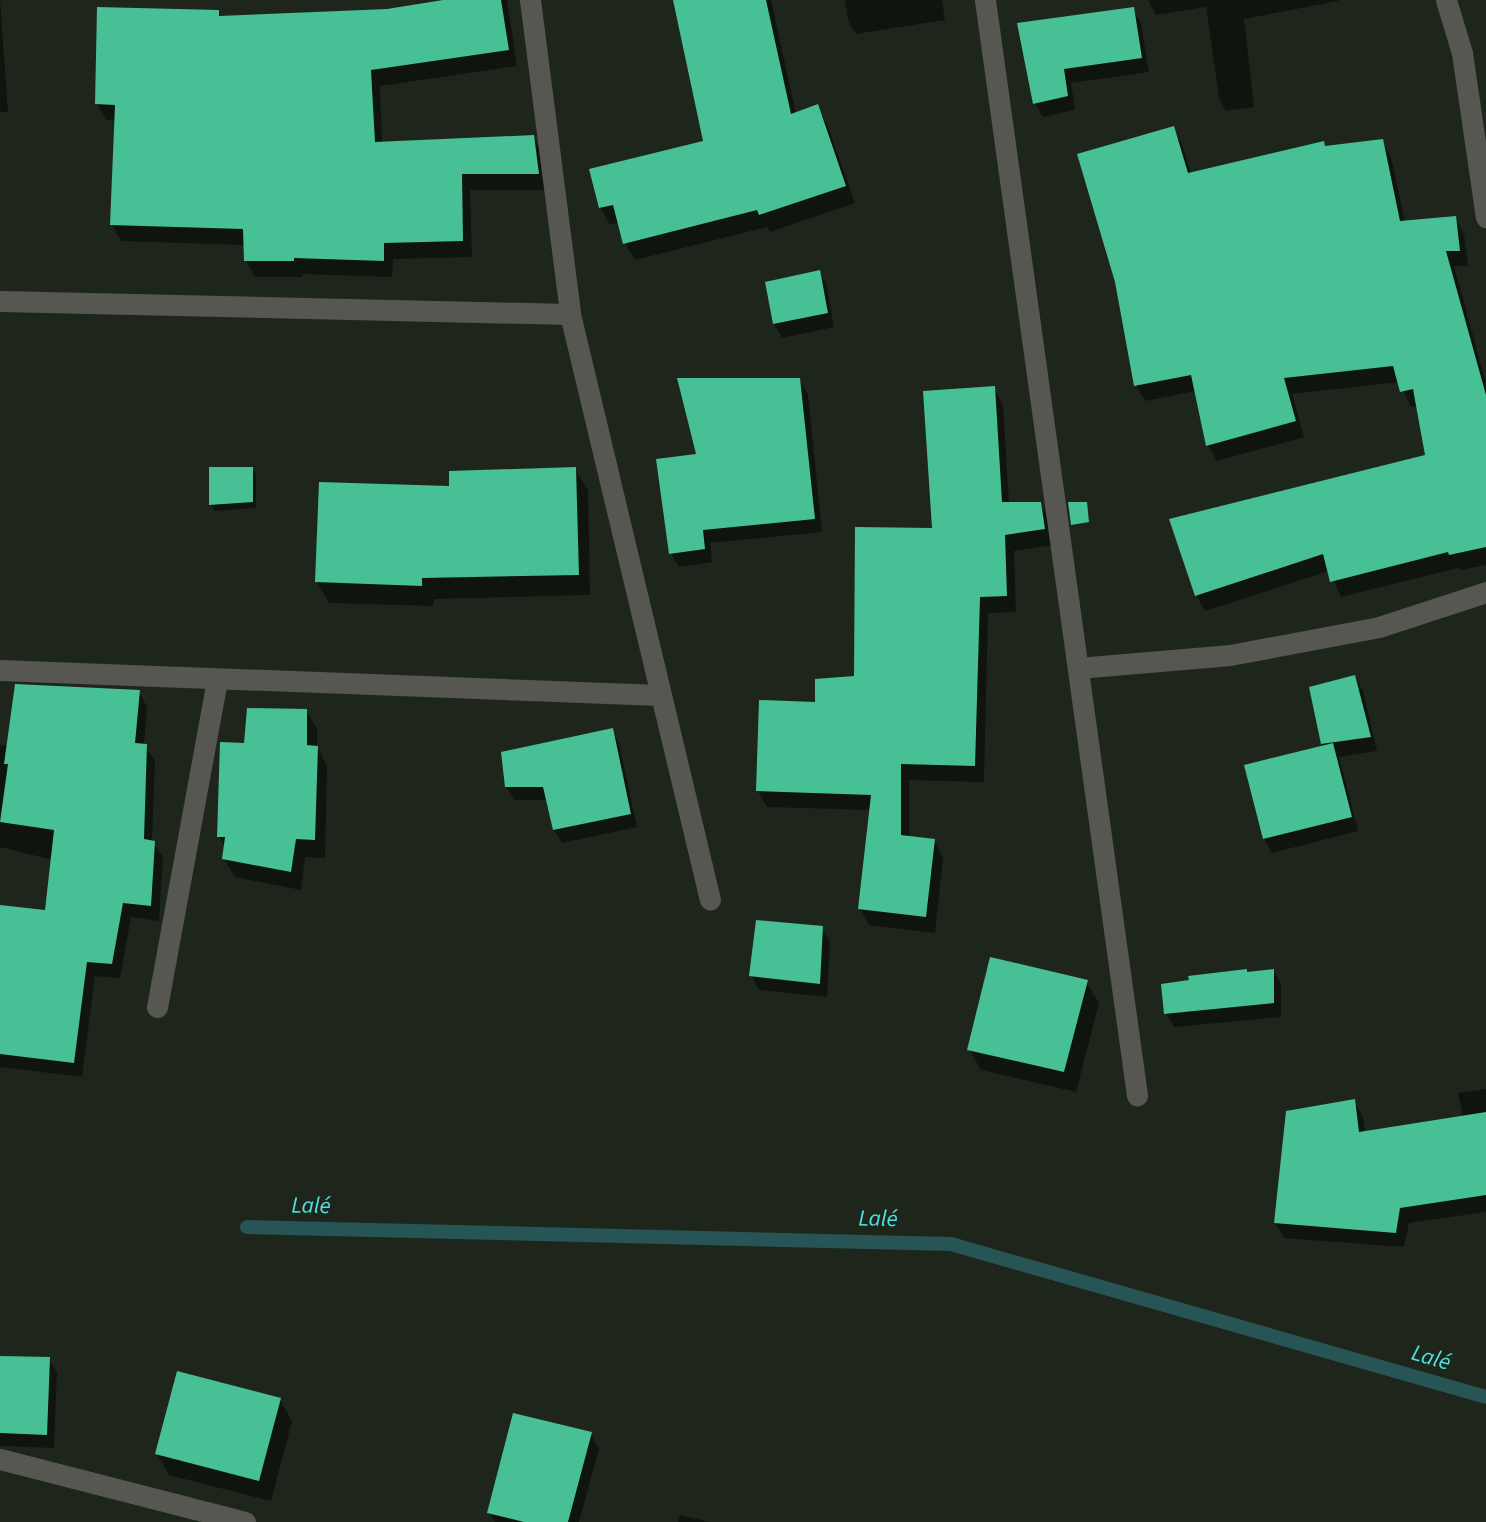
<!DOCTYPE html>
<meta charset="utf-8">
<style>
body{margin:0}
#map{position:relative;width:1486px;height:1522px;overflow:hidden;background:#1e261c;font-family:"Source Sans 3",sans-serif}
div>[style]{position:absolute}
[style*='--x']{left:calc(var(--x)*1px);top:calc(var(--y)*1px);width:calc(var(--w)*1px);rotate:calc(var(--a)*1deg)}
.shadow>*{inset:0;background:#0007}
.stream>*{height:14px;margin:-7px;padding:0 7px;transform-origin:7px;border-radius:7px;background:#275454}
.building>*{inset:0;background:#47c096}
.minor>*{height:21px;margin:-10.5px;padding:0 10.5px;transform-origin:10.5px;border-radius:10.5px;background:#565750}
span{translate:-50% -50%;white-space:nowrap;text-align:center;line-height:1.15;-webkit-text-stroke:7px #1e261c;paint-order:stroke}
.water-label{font-size:23px;color:#4ee3e2;font-style:italic}
</style>
<div id="map">
<div class="shadow">
<div style="clip-path:polygon(0 0,8px 112px,0 112px)"></div>
<div style="clip-path:polygon(454px 0,507px 0,517px 66px,380px 86px,382px 143px,533px 137px,542px 153px,547px 190px,470px 190px,472px 257px,393px 259px,392px 277px,302px 274px,302px 277px,255px 277px,246px 261px,245px 245px,121px 241px,112px 225px,116px 121px,106px 120px,97px 104px,218px 12px,222px 18px,387px 10px)"></div>
<div style="clip-path:polygon(675px 0,771px 0,796px 114px,817px 107px,827px 124px,855px 203px,770px 232px,767px 227px,635px 260px,625px 243px,620px 222px,610px 225px,600px 207px,705px 142px)"></div>
<div style="clip-path:polygon(845px 0,942px 0,945px 20px,856px 34px,848px 21px)"></div>
<div style="clip-path:polygon(1148px 0,1338px 0,1338px 1px,1244px 19px,1254px 107px,1226px 111px,1219px 98px,1206px 7px,1156px 15px)"></div>
<div style="clip-path:polygon(1133px 9px,1141px 23px,1149px 72px,1071px 83px,1075px 110px,1043px 117px,1035px 103px,1019px 25px)"></div>
<div style="clip-path:polygon(1173px 128px,1182px 144px,1191px 174px,1325px 147px,1382px 141px,1391px 157px,1405px 222px,1455px 218px,1464px 234px,1468px 266px,1454px 266px,1486px 383px,1486px 565px,1460px 570px,1458px 568px,1341px 597px,1329px 571px,1205px 611px,1196px 595px,1427px 456px,1418px 406px,1411px 407px,1399px 382px,1292px 394px,1304px 437px,1217px 461px,1208px 446px,1196px 391px,1145px 401px,1136px 385px)"></div>
<div style="clip-path:polygon(819px 272px,827px 286px,834px 327px,782px 338px,774px 324px)"></div>
<div style="clip-path:polygon(799px 380px,808px 394px,822px 532px,710px 543px,712px 562px,679px 567px,671px 553px,698px 455px)"></div>
<div style="clip-path:polygon(994px 388px,1003px 405px,1009px 504px,1040px 504px,1050px 520px,1053px 545px,1014px 551px,1016px 612px,988px 613px,984px 782px,909px 780px,909px 837px,934px 840px,943px 857px,935px 933px,869px 925px,860px 908px,871px 810px,767px 807px,758px 791px,817px 704px,856px 678px,933px 530px)"></div>
<div style="clip-path:polygon(211px 468px,252px 468px,256px 475px,256px 508px,215px 511px,211px 505px)"></div>
<div style="clip-path:polygon(575px 469px,588px 490px,590px 595px,434px 599px,433px 606px,329px 603px,317px 582px,451px 487px)"></div>
<div style="clip-path:polygon(1355px 677px,1363px 691px,1377px 751px,1339px 757px,1358px 831px,1272px 853px,1264px 839px,1324px 747px,1322px 744px)"></div>
<div style="clip-path:polygon(139px 692px,147px 707px,144px 745px,155px 760px,152px 842px,163px 857px,159px 921px,131px 917px,120px 978px,95px 976px,82px 1077px,0 1067px,0 907px,46px 912px,53px 860px,0 847px,0 745px,10px 746px)"></div>
<div style="clip-path:polygon(306px 710px,317px 729px,317px 747px,327px 766px,325px 858px,305px 857px,301px 890px,235px 877px,224px 859px,226px 848px,219px 837px)"></div>
<div style="clip-path:polygon(612px 730px,619px 743px,637px 827px,562px 843px,554px 830px,548px 800px,514px 800px,506px 787px)"></div>
<div style="clip-path:polygon(822px 928px,830px 942px,827px 997px,759px 990px,751px 975px)"></div>
<div style="clip-path:polygon(1273px 970px,1281px 984px,1281px 1017px,1174px 1027px,1166px 1013px)"></div>
<div style="clip-path:polygon(1086px 982px,1099px 1003px,1076px 1092px,981px 1070px,969px 1049px)"></div>
<div style="clip-path:polygon(1486px 1089px,1486px 1212px,1409px 1223px,1404px 1247px,1284px 1238px,1275px 1222px,1354px 1101px,1363px 1117px,1365px 1132px,1463px 1118px,1458px 1093px)"></div>
<div style="clip-path:polygon(0 1357px,49px 1359px,57px 1373px,54px 1448px,0 1446px)"></div>
<div style="clip-path:polygon(280px 1400px,292px 1421px,271px 1501px,169px 1475px,157px 1454px)"></div>
<div style="clip-path:polygon(590px 1434px,599px 1448px,579px 1522px,495px 1522px,489px 1512px)"></div>
<div style="clip-path:polygon(680px 1515px,710px 1522px,678px 1522px)"></div>
</div>
<div class="stream">
<div style="--x:247;--y:1227;--w:704;--a:1.38"></div>
<div style="--x:951;--y:1244;--w:556;--a:15.96"></div>
</div>
<div class="building">
<div style="clip-path:polygon(443px 0,501px 0,509px 50px,371px 70px,375px 142px,534px 135px,539px 174px,462px 174px,463px 241px,384px 243px,384px 261px,294px 258px,294px 261px,244px 261px,243px 229px,110px 225px,115px 105px,95px 104px,97px 7px,219px 10px,219px 16px,387px 9px)"></div>
<div style="clip-path:polygon(673px 0,766px 0,791px 114px,818px 104px,846px 186px,759px 215px,757px 210px,623px 244px,613px 205px,599px 208px,589px 169px,703px 141px)"></div>
<div style="clip-path:polygon(1134px 7px,1142px 58px,1064px 69px,1068px 96px,1033px 104px,1017px 23px)"></div>
<div style="clip-path:polygon(1174px 126px,1188px 173px,1324px 141px,1325px 146px,1383px 139px,1400px 221px,1456px 216px,1460px 251px,1446px 251px,1486px 395px,1486px 547px,1449px 555px,1448px 552px,1330px 582px,1323px 554px,1195px 596px,1169px 519px,1425px 455px,1413px 389px,1400px 392px,1393px 366px,1284px 378px,1296px 421px,1206px 446px,1191px 375px,1134px 386px,1115px 282px,1077px 154px)"></div>
<div style="clip-path:polygon(820px 270px,828px 313px,773px 324px,765px 282px)"></div>
<div style="clip-path:polygon(677px 378px,800px 378px,815px 519px,703px 530px,705px 549px,669px 554px,656px 459px,696px 454px)"></div>
<div style="clip-path:polygon(995px 386px,1002px 502px,1041px 502px,1045px 529px,1005px 535px,1007px 596px,980px 597px,975px 766px,901px 764px,901px 835px,935px 839px,926px 917px,858px 909px,871px 795px,756px 791px,759px 700px,815px 702px,815px 679px,854px 676px,855px 527px,932px 528px,923px 391px)"></div>
<div style="clip-path:polygon(209px 467px,253px 467px,253px 502px,209px 505px)"></div>
<div style="clip-path:polygon(576px 467px,579px 575px,422px 578px,422px 586px,315px 582px,319px 482px,449px 486px,449px 471px)"></div>
<div style="clip-path:polygon(1068px 502px,1087px 502px,1089px 522px,1071px 525px)"></div>
<div style="clip-path:polygon(1355px 675px,1371px 737px,1321px 744px,1309px 687px)"></div>
<div style="clip-path:polygon(15px 684px,140px 690px,135px 743px,147px 744px,144px 839px,155px 841px,151px 906px,123px 903px,112px 964px,87px 962px,74px 1063px,0 1054px,0 905px,45px 910px,54px 830px,0 822px,8px 764px,4px 764px)"></div>
<div style="clip-path:polygon(247px 708px,307px 709px,307px 745px,318px 746px,315px 840px,296px 839px,291px 872px,222px 859px,225px 837px,217px 837px,220px 742px,244px 743px)"></div>
<div style="clip-path:polygon(613px 728px,631px 814px,553px 830px,543px 787px,505px 787px,501px 752px)"></div>
<div style="clip-path:polygon(1333px 743px,1352px 817px,1263px 839px,1244px 765px)"></div>
<div style="clip-path:polygon(756px 920px,823px 926px,820px 984px,749px 976px)"></div>
<div style="clip-path:polygon(990px 957px,1088px 980px,1064px 1072px,967px 1050px)"></div>
<div style="clip-path:polygon(1247px 969px,1247px 972px,1274px 969px,1274px 1003px,1164px 1014px,1161px 984px,1189px 980px,1188px 976px)"></div>
<div style="clip-path:polygon(1355px 1099px,1359px 1132px,1486px 1112px,1486px 1195px,1400px 1208px,1396px 1233px,1274px 1223px,1286px 1111px)"></div>
<div style="clip-path:polygon(0 1356px,50px 1357px,47px 1435px,0 1433px)"></div>
<div style="clip-path:polygon(177px 1371px,281px 1398px,259px 1481px,155px 1454px)"></div>
<div style="clip-path:polygon(513px 1413px,592px 1432px,568px 1522px,524px 1522px,487px 1513px)"></div>
</div>
<div class="minor">
<div style="--x:530;--y:0;--w:317;--a:82.7"></div>
<div style="--x:570;--y:314;--w:602;--a:76.56"></div>
<div style="--x:985;--y:0;--w:1106;--a:82.1"></div>
<div style="--x:1446;--y:0;--w:55;--a:73.2"></div>
<div style="--x:1462;--y:53;--w:166;--a:81.7"></div>
<div style="--x:0;--y:301;--w:570;--a:1.31"></div>
<div style="--x:1078;--y:668;--w:153;--a:-4.9"></div>
<div style="--x:1230;--y:655;--w:152;--a:-10.6"></div>
<div style="--x:1379;--y:627;--w:113;--a:-18.1"></div>
<div style="--x:0;--y:670;--w:660;--a:2.17"></div>
<div style="--x:157;--y:1007;--w:333;--a:-79.6"></div>
<div style="--x:0;--y:1459;--w:253;--a:14.4"></div>
</div>
<div class="water-label">
<span style="left:311px;top:1206px;rotate:1deg">Lalé</span>
<span style="left:878px;top:1219px;rotate:1deg">Lalé</span>
<span style="left:1431px;top:1358px;rotate:16deg">Lalé</span>
</div>
</div>
